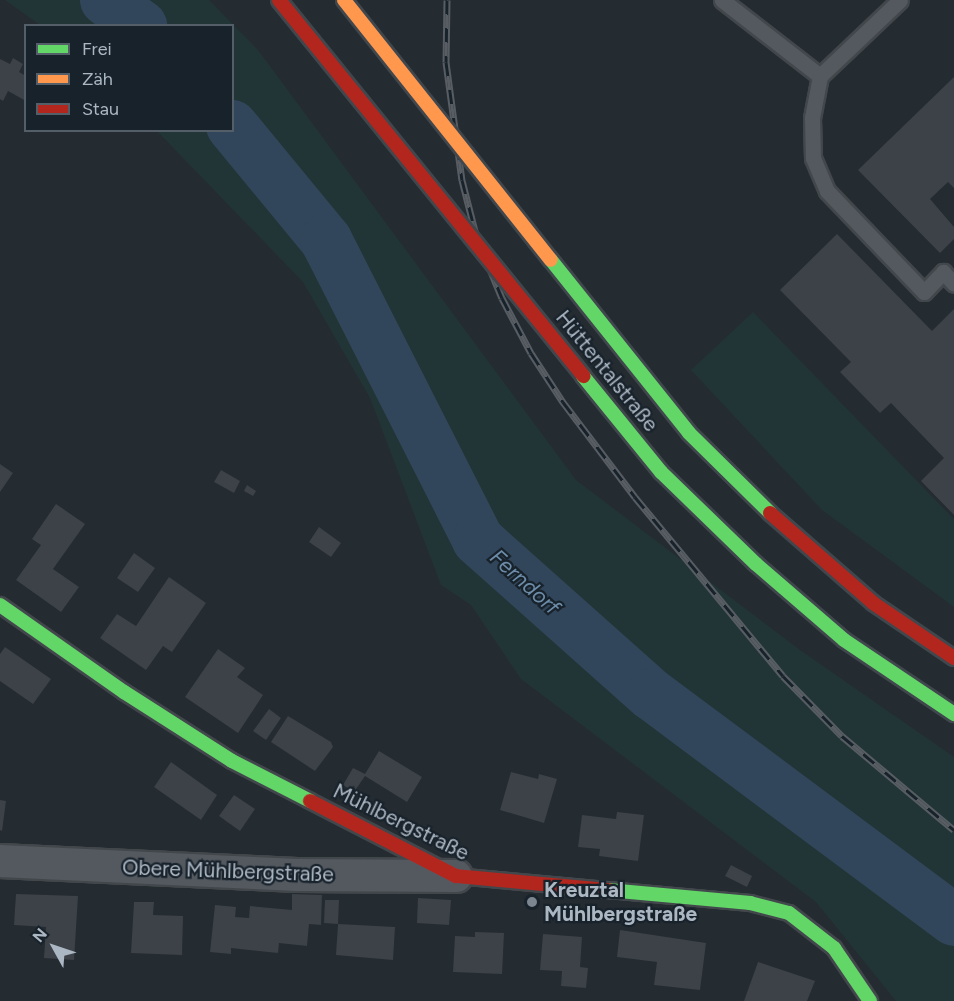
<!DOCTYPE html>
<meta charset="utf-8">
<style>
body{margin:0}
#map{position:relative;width:954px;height:1001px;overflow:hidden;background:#242b31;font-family:Figtree,sans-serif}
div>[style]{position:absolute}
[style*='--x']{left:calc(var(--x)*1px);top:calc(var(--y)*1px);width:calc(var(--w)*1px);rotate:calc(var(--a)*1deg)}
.green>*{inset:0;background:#213536}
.river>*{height:52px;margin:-26px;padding:0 26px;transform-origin:26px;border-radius:26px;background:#31465a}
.building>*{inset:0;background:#3c4247}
.roads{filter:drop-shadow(2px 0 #42474c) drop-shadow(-2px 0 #42474c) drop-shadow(0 2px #42474c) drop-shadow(0 -2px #42474c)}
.lane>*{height:15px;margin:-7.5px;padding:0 7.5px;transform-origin:7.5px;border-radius:7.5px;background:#545960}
.street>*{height:32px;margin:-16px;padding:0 16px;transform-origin:16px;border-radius:16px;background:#545960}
.fast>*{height:14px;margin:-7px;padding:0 7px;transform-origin:7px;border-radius:7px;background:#63d668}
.jam>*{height:14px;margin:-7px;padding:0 7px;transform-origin:7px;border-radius:7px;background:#b3261e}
.rail>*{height:7px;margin-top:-3.5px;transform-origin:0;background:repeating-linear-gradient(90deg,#18222b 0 14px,#575d63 0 28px);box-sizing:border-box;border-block:2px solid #575d63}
.bridges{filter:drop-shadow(2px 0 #40474d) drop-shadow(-2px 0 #40474d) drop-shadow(0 2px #40474d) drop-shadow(0 -2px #40474d)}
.fast-bridge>*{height:14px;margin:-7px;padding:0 7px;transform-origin:7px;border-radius:7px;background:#63d668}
.slow-bridge>*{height:14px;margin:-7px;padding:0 7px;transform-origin:7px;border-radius:7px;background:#ff974d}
.jam-bridge>*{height:14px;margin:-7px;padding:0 7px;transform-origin:7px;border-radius:7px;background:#b3261e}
.dots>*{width:16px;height:16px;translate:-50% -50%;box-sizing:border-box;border:3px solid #18222b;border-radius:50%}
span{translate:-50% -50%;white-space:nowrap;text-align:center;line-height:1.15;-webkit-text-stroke:4.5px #18222b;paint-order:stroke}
.street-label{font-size:21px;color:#acb7c4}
.poi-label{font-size:21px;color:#acb7c4;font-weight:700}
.left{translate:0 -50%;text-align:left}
.water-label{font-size:22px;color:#6c8ca9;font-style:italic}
.legend{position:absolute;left:24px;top:24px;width:210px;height:108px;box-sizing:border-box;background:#18222b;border:2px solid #535e68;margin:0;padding:8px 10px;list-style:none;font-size:18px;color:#acb7c4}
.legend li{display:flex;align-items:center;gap:12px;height:30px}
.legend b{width:30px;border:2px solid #535e68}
.north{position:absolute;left:24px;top:917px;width:60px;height:60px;-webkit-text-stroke:4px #18222b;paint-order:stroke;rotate:310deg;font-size:16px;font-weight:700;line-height:24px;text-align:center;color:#acb7c4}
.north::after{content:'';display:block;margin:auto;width:21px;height:27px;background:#acb7c4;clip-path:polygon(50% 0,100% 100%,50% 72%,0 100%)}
</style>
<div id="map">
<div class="green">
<div style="clip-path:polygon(5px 0,209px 0,258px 50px,576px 480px,800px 650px,954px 757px,954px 1001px,896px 1001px,816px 902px,521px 679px,471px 605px,441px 585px,370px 398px,303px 282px,157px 131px,232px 130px,232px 26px,40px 25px)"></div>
<div style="clip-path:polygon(753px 312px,954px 519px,954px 607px,822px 510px,691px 370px)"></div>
</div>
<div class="river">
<div style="--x:106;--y:0;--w:44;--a:36.6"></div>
<div style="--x:232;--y:126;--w:148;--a:50.5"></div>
<div style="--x:326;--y:240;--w:336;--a:63.1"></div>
<div style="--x:478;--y:540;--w:232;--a:41.7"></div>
<div style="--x:651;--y:694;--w:378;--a:36.7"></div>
</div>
<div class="building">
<div style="clip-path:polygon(13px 58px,23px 64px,19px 72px,26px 76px,26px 101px,8px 91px,3px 101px,0 99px,0 59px,10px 64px)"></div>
<div style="clip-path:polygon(954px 77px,954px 188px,948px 182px,930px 199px,954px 227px,954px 239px,940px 253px,858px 170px)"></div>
<div style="clip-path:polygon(837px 234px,932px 331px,954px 309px,954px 515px,921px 481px,944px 458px,891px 403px,880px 413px,840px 372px,851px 362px,780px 290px)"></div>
<div style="clip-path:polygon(0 464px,13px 473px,0 492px)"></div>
<div style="clip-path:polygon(221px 470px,240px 481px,234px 493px,214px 482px)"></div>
<div style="clip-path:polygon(247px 485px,256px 491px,253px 496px,244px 491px)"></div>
<div style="clip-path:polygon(56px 504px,85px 524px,53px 569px,79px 587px,61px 612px,16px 580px,41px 545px,32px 539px)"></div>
<div style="clip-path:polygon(319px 527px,341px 543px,331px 557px,309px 542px)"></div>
<div style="clip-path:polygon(134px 553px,155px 568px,138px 592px,117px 578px)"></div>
<div style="clip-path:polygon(169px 577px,206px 603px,172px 652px,163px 646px,146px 670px,100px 638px,117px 614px,136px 626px)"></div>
<div style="clip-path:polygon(5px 647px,51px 679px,33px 704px,0 681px,0 654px)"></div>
<div style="clip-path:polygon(218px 649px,245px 668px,237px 677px,263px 695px,238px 733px,185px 697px)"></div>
<div style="clip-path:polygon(269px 709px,281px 718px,266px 740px,253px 731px)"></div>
<div style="clip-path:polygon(288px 716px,331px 742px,333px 747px,315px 771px,271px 742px)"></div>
<div style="clip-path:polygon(379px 751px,422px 777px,407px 802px,365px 776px,354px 792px,343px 785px,353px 768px,365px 774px)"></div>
<div style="clip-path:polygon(171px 762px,217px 795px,201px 820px,154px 787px)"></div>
<div style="clip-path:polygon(511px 772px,538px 779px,539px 774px,557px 779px,544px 823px,500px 810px)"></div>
<div style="clip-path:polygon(234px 795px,255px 809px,240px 831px,219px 816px)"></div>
<div style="clip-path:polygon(0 800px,6px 801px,2px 831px,0 830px)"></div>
<div style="clip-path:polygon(617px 812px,644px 815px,638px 861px,599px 856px,600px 849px,578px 847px,582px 815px,616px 819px)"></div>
<div style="clip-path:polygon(731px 865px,752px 876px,747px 887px,725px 876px)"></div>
<div style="clip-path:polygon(16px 894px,78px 896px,74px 960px,44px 958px,46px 927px,14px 925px)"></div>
<div style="clip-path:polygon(292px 894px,322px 895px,321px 925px,309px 924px,307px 946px,279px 943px,278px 953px,231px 948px,231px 954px,210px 952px,215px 905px,236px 907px,235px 917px,249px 918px,250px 906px,292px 910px)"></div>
<div style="clip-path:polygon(418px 898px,451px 900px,449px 925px,417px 923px)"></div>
<div style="clip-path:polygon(325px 900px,339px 900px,338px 924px,324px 923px)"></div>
<div style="clip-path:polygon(134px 902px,154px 902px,153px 915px,183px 916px,182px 955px,131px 953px)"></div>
<div style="clip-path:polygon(338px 924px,395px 927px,393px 960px,336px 955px)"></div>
<div style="clip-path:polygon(620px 930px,706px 943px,700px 990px,654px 985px,657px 962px,617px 957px)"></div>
<div style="clip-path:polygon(475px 932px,504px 933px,502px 974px,453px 972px,455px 936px,475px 937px)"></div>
<div style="clip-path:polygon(543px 934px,582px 937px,580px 967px,588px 968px,586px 988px,561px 986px,562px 971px,540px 970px)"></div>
<div style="clip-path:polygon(758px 962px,815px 981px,807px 1001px,744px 1001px)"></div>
</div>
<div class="roads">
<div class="lane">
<div style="--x:722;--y:0;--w:124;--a:37.8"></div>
<div style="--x:820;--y:76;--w:43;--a:100.8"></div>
<div style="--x:812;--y:118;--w:40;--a:88.6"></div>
<div style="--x:813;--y:158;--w:36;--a:67"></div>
<div style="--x:827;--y:191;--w:140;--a:46.2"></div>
<div style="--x:924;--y:292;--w:28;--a:-46"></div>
<div style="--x:943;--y:272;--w:16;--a:47"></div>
<div style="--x:820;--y:76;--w:110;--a:-43.5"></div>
</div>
<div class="street">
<div style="--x:0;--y:861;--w:297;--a:2.7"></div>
<div style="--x:297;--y:875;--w:159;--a:0.4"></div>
</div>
<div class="fast">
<div style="--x:0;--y:605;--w:151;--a:35.1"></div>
<div style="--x:124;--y:692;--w:128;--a:32.6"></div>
<div style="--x:232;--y:761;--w:88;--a:27.1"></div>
<div style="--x:608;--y:890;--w:143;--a:5.2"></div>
<div style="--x:750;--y:903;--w:40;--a:14.4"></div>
<div style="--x:789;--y:913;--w:57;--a:37.9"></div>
<div style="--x:834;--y:948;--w:64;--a:55.8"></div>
</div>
<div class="jam">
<div style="--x:310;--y:801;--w:164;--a:27.2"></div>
<div style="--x:456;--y:876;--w:153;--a:5.3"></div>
</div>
</div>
<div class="rail">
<div style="--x:447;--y:0;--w:62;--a:90.9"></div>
<div style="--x:446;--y:62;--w:119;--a:82.3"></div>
<div style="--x:462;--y:180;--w:57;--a:75.7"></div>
<div style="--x:476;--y:235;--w:68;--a:67.6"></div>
<div style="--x:502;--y:298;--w:62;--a:62.2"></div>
<div style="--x:531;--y:353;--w:59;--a:56.9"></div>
<div style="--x:563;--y:402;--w:119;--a:52.8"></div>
<div style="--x:635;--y:497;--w:232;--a:50.4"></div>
<div style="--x:783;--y:676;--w:84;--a:45.5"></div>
<div style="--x:842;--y:736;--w:146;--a:40"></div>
</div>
<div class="bridges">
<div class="fast-bridge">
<div style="--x:551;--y:260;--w:221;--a:51.4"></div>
<div style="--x:689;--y:433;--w:114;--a:44.6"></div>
<div style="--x:583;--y:376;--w:124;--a:50.9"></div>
<div style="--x:661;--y:472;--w:132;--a:44.1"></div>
<div style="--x:756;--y:564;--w:116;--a:40.8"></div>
<div style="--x:844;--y:640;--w:133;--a:33.9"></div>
</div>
<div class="slow-bridge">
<div style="--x:344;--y:0;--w:332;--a:51.5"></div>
</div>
<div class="jam-bridge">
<div style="--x:279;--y:0;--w:484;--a:51"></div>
<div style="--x:770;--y:513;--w:137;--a:41.1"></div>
<div style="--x:873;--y:603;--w:98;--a:34.2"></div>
</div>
</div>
<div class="dots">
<div style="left:532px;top:902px;background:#7c8691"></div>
</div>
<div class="street-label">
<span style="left:607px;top:371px;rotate:51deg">Hüttentalstraße</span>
<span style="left:401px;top:822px;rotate:26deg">Mühlbergstraße</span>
<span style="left:228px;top:871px;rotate:2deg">Obere Mühlbergstraße</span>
</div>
<div class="poi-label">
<span class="left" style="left:544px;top:902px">Kreuztal<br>Mühlbergstraße</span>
</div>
<div class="water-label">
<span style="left:525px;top:582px;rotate:42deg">Ferndorf</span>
</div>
<ul class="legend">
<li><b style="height:8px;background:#63d668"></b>Frei</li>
<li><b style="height:8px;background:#ff974d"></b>Zäh</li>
<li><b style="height:8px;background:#b3261e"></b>Stau</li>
</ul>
<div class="north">N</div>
</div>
